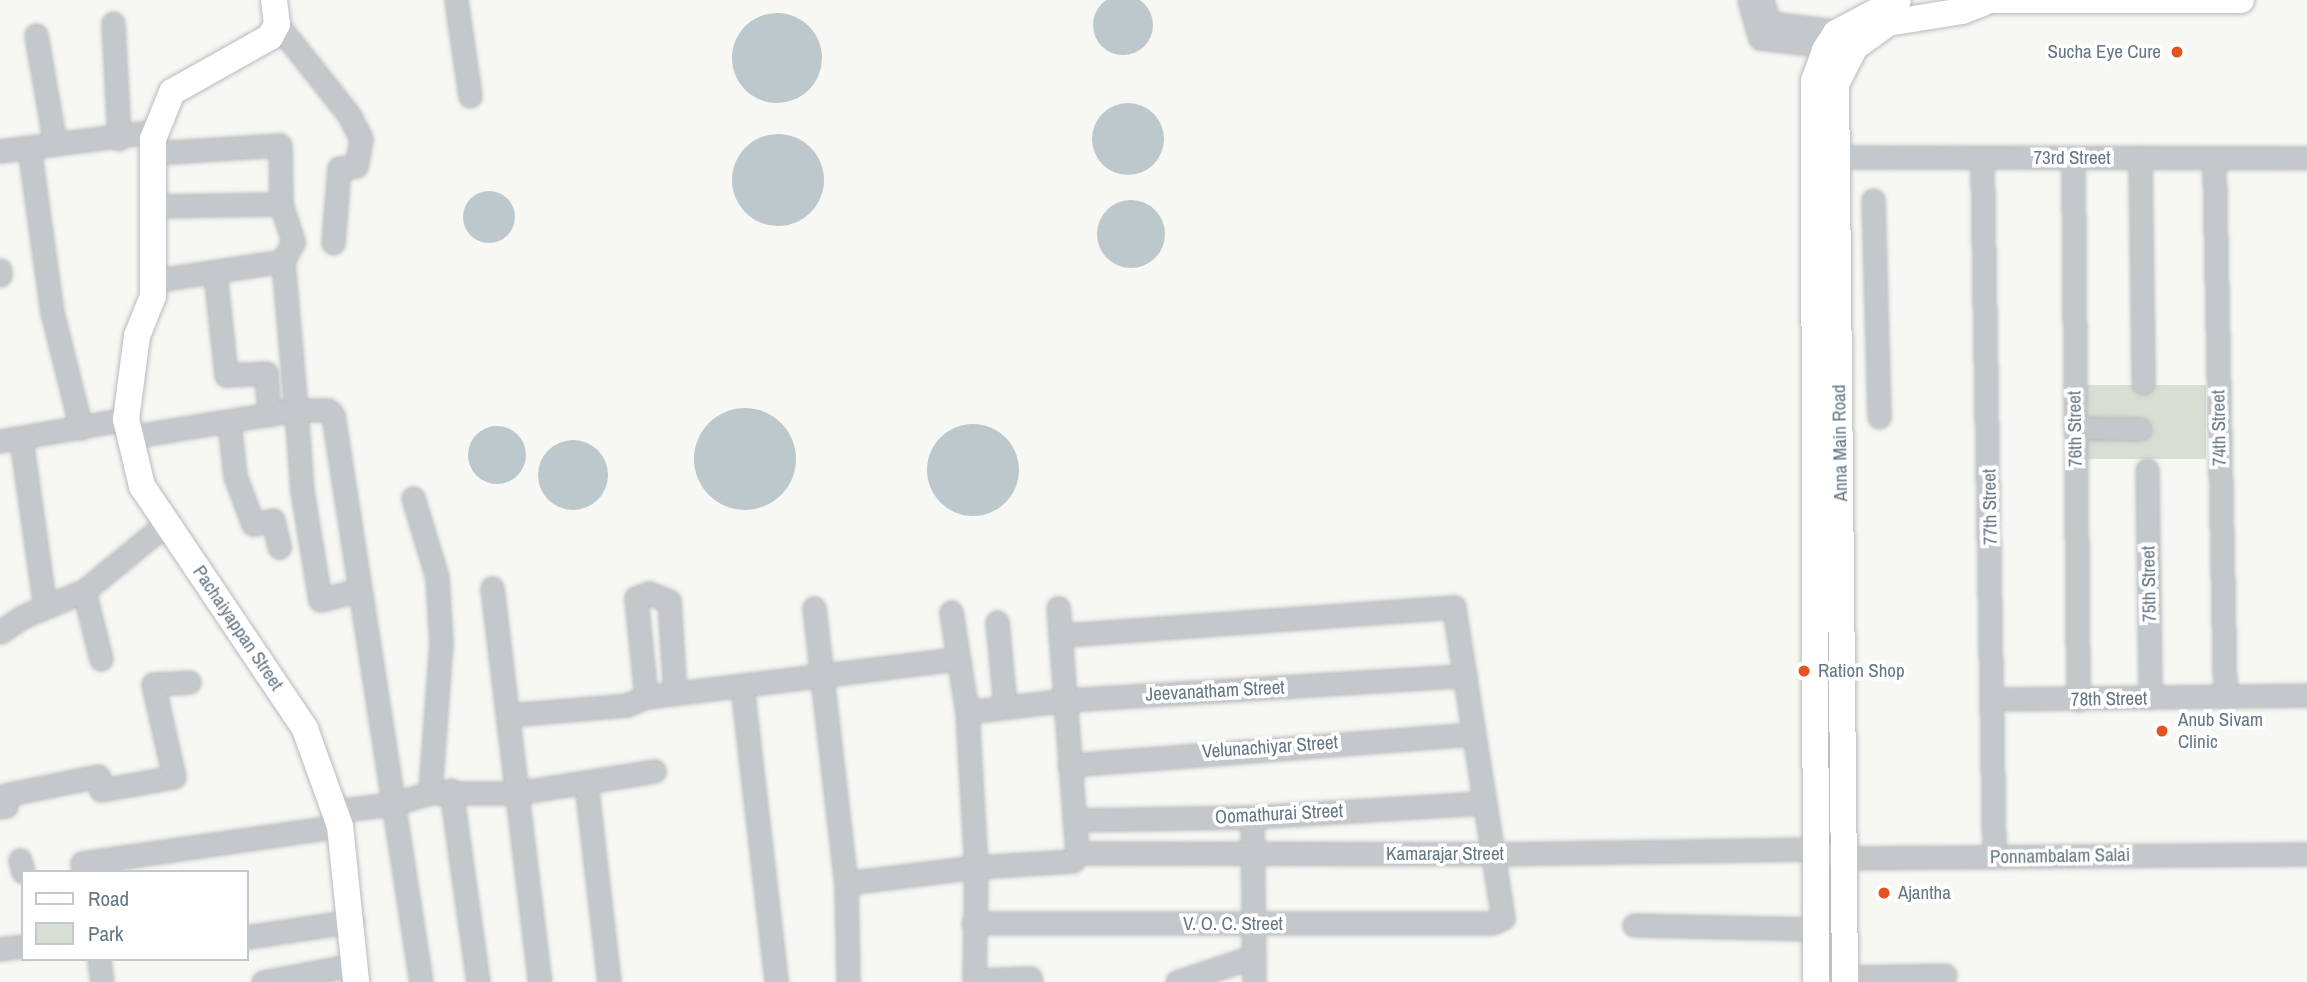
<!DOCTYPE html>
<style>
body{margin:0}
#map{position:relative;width:2307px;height:982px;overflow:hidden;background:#f7f7f3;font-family:"Archivo Narrow",sans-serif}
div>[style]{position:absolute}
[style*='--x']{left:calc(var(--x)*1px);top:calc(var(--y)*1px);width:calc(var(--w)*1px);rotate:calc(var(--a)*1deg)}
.green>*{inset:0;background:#d8ded4;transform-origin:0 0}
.water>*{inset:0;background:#bcc8cc}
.round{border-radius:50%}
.roads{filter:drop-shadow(0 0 2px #b7bbbf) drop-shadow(0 0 2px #b7bbbf)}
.minor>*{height:21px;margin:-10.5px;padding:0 10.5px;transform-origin:10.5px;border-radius:10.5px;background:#c4c8cb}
.major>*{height:26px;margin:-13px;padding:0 13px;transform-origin:13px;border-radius:13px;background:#fff}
.dots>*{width:19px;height:19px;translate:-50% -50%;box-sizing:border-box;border:4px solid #fff;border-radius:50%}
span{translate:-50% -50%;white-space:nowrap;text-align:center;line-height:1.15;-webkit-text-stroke:7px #fff;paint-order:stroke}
.poi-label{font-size:19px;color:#657785}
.right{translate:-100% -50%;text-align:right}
.left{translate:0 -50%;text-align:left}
.street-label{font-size:19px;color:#657785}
.legend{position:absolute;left:21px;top:870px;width:228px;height:91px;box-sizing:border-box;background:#fff;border:2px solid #c1c9ce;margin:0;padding:9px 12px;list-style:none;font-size:21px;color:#657785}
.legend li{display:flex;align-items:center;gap:14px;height:35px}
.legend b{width:35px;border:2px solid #c1c9ce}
</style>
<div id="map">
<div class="green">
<i style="left:2085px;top:385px;width:121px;height:74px"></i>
</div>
<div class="water">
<i class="round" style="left:1093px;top:-5px;width:60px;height:60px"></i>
<i class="round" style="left:732px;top:13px;width:90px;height:90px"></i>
<i class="round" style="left:1092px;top:103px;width:72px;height:72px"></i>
<i class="round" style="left:732px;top:134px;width:92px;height:92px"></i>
<i class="round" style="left:463px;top:191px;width:52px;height:52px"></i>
<i class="round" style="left:1097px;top:200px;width:68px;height:68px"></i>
<i class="round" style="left:694px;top:408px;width:102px;height:102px"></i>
<i class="round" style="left:927px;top:424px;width:92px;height:92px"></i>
<i class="round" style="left:468px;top:426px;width:58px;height:58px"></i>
<i class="round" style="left:538px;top:440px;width:70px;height:70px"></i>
</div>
<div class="roads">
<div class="minor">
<i style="--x:456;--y:0;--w:97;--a:81.7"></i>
<i style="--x:1749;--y:0;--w:40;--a:74"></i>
<i style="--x:1760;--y:38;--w:51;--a:6.7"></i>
<i style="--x:1811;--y:44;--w:31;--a:29"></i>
<i style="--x:1762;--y:0;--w:24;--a:73"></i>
<i style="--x:1769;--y:23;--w:58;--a:6.9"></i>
<i style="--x:1827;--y:30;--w:23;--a:29"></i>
<i style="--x:113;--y:23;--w:116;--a:87"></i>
<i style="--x:277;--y:24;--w:116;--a:51.6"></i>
<i style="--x:349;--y:115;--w:27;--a:63"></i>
<i style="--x:361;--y:139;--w:27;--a:100"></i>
<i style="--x:356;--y:166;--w:17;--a:173"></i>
<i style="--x:339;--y:168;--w:75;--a:94.6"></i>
<i style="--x:36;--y:35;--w:111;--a:80.1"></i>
<i style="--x:29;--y:147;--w:167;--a:82.1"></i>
<i style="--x:52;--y:312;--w:120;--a:76"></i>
<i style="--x:0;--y:151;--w:157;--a:-7.3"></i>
<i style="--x:154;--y:153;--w:126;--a:-3.6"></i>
<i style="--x:280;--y:145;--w:59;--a:89"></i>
<i style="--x:281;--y:204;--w:40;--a:72"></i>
<i style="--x:293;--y:242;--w:21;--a:118"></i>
<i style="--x:1837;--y:157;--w:470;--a:0.1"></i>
<i style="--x:2140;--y:157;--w:226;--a:89.2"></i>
<i style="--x:1982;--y:158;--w:699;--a:89.02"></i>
<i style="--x:2073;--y:158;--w:542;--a:89.47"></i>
<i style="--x:2214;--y:159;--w:538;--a:88.83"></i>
<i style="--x:1873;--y:200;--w:217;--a:88.4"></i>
<i style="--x:152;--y:206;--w:129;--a:-0.9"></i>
<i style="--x:0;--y:270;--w:5;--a:90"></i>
<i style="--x:215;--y:273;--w:103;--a:83.8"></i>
<i style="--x:226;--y:375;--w:40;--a:-2.9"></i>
<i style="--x:266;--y:373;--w:42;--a:85.9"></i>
<i style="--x:229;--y:423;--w:53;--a:83.5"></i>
<i style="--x:235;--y:476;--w:51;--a:69.4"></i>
<i style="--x:253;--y:524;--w:20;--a:-11"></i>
<i style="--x:273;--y:520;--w:28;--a:77"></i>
<i style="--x:2075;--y:428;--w:65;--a:0.9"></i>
<i style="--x:129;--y:437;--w:169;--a:-9.2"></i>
<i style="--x:296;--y:410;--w:150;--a:-95"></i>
<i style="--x:283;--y:261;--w:133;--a:171.3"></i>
<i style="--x:21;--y:439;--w:170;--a:81.9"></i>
<i style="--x:0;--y:441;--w:128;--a:-9.9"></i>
<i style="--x:2147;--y:470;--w:228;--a:89.2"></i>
<i style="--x:413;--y:498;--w:83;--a:73.1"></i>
<i style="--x:437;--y:577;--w:65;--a:86.5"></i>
<i style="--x:441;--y:642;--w:151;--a:94.2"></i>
<i style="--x:492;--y:588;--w:397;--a:83.1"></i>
<i style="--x:358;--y:590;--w:39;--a:165"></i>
<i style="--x:320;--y:600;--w:110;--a:-99.4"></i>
<i style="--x:302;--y:491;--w:81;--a:-94.2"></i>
<i style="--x:296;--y:410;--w:32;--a:0"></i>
<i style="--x:328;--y:410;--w:7;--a:45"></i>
<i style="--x:333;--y:415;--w:574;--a:81.18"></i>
<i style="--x:84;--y:591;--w:70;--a:76"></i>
<i style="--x:814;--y:608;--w:277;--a:83.4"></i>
<i style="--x:846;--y:883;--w:99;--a:88.8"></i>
<i style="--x:951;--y:612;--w:101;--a:80.9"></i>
<i style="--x:967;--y:712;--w:155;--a:86.7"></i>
<i style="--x:976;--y:867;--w:115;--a:91"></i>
<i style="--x:997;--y:622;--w:83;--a:84.5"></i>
<i style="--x:0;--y:632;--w:27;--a:-34"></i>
<i style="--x:22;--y:617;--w:67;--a:-22.8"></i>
<i style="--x:84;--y:591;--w:109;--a:-39.4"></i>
<i style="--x:742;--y:686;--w:298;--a:83.4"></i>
<i style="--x:646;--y:697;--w:100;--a:-95.8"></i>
<i style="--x:636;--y:598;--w:14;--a:-21"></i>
<i style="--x:649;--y:593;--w:22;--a:22"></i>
<i style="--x:669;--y:601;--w:92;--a:86.3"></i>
<i style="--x:1994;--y:699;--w:313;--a:-0.7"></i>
<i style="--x:967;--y:712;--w:101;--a:-6.8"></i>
<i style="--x:1067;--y:700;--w:399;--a:-3.5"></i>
<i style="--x:509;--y:715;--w:118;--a:-4.8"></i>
<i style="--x:627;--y:705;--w:21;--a:-23"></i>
<i style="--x:646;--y:697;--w:312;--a:-7"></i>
<i style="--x:1069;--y:765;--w:404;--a:-4.4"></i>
<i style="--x:586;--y:783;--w:200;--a:83.4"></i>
<i style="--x:451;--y:790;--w:194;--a:82"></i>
<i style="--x:0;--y:807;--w:6;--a:-9"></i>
<i style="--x:6;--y:806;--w:11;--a:-95"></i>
<i style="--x:5;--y:795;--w:95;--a:-11.5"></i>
<i style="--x:98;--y:776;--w:14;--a:78"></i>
<i style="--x:101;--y:790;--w:74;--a:-10.1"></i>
<i style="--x:174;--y:777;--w:95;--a:-102.7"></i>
<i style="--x:153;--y:684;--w:36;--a:-3"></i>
<i style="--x:1252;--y:817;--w:165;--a:89.3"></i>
<i style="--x:1074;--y:820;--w:178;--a:-1"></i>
<i style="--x:1252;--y:817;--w:231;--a:-3.5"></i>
<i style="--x:1077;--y:853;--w:415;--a:0.1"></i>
<i style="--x:1492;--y:854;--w:322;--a:-0.9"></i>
<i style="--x:1814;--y:849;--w:31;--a:17"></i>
<i style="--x:1844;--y:858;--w:463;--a:-0.5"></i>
<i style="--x:20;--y:860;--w:12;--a:76"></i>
<i style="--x:84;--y:872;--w:9;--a:-103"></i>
<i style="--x:82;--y:863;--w:261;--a:-8.2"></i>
<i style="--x:340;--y:826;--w:16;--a:-83"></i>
<i style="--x:342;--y:810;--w:51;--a:-6.7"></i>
<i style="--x:393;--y:804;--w:39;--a:-17"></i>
<i style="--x:430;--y:793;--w:87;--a:0"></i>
<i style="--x:517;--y:793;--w:139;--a:-9.1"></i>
<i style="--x:846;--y:883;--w:131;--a:-7"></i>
<i style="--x:976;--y:867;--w:97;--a:-3.5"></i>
<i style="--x:1073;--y:861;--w:9;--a:-63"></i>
<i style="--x:1077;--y:853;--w:246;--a:-94.4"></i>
<i style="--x:973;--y:923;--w:519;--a:0"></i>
<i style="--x:1492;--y:923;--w:12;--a:-24"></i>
<i style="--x:1503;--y:918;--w:315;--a:-99"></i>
<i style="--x:1454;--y:607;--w:395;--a:175.9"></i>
<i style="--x:1634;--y:925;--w:180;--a:1.3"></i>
<i style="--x:247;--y:937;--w:107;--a:-8.6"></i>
<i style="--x:0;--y:949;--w:23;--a:-7"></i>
<i style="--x:99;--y:959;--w:23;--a:83"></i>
<i style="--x:1845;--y:977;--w:100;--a:-1.1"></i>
<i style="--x:974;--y:980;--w:56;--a:-2"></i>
<i style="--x:1030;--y:978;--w:4;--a:76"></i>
<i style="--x:263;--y:982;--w:93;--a:-10.6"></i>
<i style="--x:1177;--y:982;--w:79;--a:-18.4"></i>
</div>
<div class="major">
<i style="--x:274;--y:0;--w:24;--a:83"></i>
<i style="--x:277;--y:24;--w:15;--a:118"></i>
<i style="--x:270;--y:37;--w:112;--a:150.7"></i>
<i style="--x:172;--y:92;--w:51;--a:112"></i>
<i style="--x:153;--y:139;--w:157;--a:90"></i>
<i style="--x:153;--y:296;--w:43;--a:111.8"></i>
<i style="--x:137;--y:336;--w:84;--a:97.5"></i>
<i style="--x:126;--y:419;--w:69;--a:76.6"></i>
<i style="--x:142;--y:486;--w:293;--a:56.1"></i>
<i style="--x:305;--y:729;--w:103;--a:70.2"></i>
<i style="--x:340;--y:826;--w:157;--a:84.1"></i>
<i style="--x:1976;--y:0;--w:265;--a:0"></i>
<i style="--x:1816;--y:982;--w:901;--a:-90.13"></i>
<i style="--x:1814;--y:81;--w:33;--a:-70"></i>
<i style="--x:1825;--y:50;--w:20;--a:-57"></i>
<i style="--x:1836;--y:33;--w:70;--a:-28"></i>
<i style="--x:1845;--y:982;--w:898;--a:-90.57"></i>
<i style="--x:1836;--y:84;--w:42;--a:-62.8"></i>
<i style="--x:1855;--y:47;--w:41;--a:-36"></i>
<i style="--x:1888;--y:23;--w:75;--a:-9.2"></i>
<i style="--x:1962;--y:11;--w:22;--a:-21"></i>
</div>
</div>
<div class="dots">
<i style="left:2177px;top:52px;background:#e75223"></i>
<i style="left:1804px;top:671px;background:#e75223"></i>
<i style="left:2162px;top:731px;background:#e75223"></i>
<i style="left:1884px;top:893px;background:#e75223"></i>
</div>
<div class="poi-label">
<span class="right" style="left:2161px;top:52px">Sucha Eye Cure</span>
<span class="left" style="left:1818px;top:671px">Ration Shop</span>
<span class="left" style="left:2178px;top:731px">Anub Sivam<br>Clinic</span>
<span class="left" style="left:1898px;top:893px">Ajantha</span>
</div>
<div class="street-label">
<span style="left:2072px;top:158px">73rd Street</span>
<span style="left:2219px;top:428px;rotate:-91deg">74th Street</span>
<span style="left:2075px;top:429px;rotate:-91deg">76th Street</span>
<span style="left:1840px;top:443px;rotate:-91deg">Anna Main Road</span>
<span style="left:1990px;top:507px;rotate:-91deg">77th Street</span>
<span style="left:2149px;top:584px;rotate:-91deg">75th Street</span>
<span style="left:238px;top:628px;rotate:56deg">Pachaiyappan Street</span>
<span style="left:1215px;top:691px;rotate:-3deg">Jeevanatham Street</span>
<span style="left:2109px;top:699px;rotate:-1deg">78th Street</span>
<span style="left:1270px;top:747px;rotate:-4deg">Velunachiyar Street</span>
<span style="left:1279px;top:814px;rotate:-3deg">Oomathurai Street</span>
<span style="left:1445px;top:854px">Kamarajar Street</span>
<span style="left:2060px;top:856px;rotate:-1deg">Ponnambalam Salai</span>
<span style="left:1233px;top:924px">V. O. C. Street</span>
</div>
<ul class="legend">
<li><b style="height:9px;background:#fff"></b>Road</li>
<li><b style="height:19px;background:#d8ded4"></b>Park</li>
</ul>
</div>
